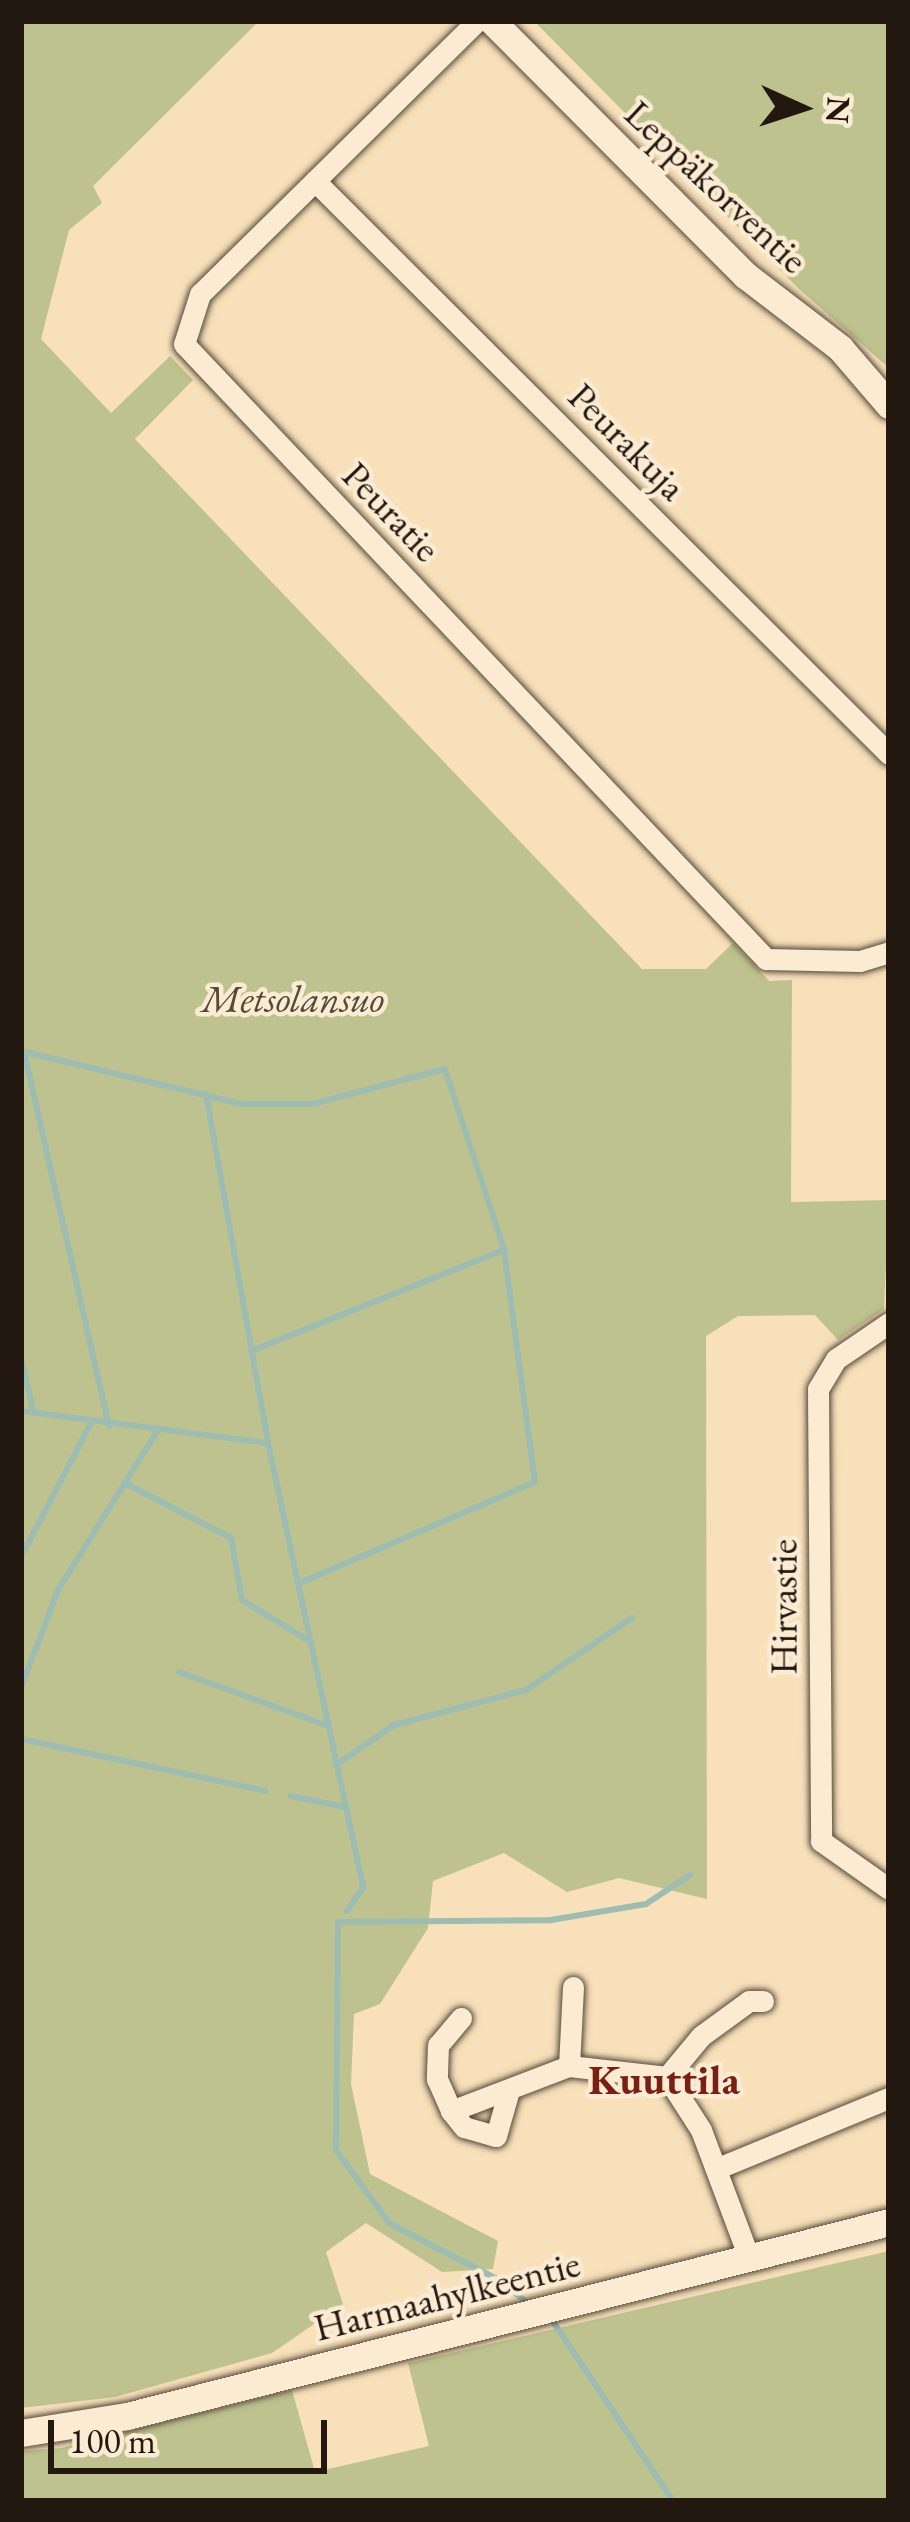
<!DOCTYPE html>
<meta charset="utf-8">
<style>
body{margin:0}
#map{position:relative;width:910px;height:2522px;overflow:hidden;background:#f7e0ba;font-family:"EB Garamond",serif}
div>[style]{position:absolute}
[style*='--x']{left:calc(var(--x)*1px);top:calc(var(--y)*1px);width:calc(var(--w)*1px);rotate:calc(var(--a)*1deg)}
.green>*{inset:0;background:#bec28f}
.stream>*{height:6px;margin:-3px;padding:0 3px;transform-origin:3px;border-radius:3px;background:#9dbdb2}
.roads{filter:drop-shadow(0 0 3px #584a3a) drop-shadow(0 0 3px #584a3a)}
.minor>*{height:21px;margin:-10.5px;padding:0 10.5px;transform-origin:10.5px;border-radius:10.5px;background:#faebd2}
.tertiary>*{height:27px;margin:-13.5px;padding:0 13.5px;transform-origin:13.5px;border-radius:13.5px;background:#faebd2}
span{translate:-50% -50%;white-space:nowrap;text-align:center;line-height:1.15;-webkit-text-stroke:9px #faebd2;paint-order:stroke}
.street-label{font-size:39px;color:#231810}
.park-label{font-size:39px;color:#524b36;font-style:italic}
.neighbourhood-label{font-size:42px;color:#7a1f14;font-weight:700}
.frame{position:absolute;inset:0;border:24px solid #231810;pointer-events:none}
.north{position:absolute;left:742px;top:48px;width:120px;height:120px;-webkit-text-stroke:9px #faebd2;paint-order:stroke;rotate:93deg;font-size:33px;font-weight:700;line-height:48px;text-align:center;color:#231810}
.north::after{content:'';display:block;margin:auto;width:42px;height:54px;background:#231810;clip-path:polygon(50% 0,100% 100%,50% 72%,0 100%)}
.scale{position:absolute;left:48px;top:2420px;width:279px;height:54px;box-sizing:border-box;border:6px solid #231810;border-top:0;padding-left:15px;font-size:36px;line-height:42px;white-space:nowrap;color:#231810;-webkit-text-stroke:9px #faebd2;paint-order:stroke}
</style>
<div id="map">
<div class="green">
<i style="clip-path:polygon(21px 21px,259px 21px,93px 186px,102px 203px,69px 230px,41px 339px,111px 413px,170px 356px,193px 380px,135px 439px,642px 969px,706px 969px,733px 943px,769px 981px,792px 980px,791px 1202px,889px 1200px,884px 1309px,838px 1340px,815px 1315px,738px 1316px,706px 1336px,707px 1899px,619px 1878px,567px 1892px,504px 1853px,433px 1881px,428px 1928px,380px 2004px,354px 2014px,351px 2084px,370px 2174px,498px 2241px,493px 2269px,442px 2272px,366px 2223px,326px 2252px,343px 2304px,272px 2353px,115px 2397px,21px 2408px)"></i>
<i style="clip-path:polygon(534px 21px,889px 21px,889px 368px,799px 289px)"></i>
<i style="clip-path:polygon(889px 2251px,889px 2501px,21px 2501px,21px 2451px,61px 2448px,292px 2390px,315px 2472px,429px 2446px,408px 2363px)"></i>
</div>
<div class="stream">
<i style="--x:21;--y:1051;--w:227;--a:13.5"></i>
<i style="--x:242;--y:1104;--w:71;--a:0"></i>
<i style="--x:313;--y:1104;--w:137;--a:-14.9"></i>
<i style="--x:445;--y:1069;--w:190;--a:71.9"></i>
<i style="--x:504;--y:1250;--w:234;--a:82.4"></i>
<i style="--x:535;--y:1482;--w:257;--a:156.8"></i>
<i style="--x:24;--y:1052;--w:384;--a:77.2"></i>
<i style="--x:206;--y:1094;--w:354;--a:79.9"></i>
<i style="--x:268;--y:1443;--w:455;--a:77.9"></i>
<i style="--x:363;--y:1888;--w:28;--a:125"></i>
<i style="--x:251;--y:1351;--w:272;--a:-21.8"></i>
<i style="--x:21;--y:1359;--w:56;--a:76.5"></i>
<i style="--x:21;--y:1411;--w:248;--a:7.4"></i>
<i style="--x:125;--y:1483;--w:119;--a:27.4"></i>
<i style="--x:231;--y:1538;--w:63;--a:79.9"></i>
<i style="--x:242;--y:1600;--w:79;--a:31.5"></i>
<i style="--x:21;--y:1557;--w:151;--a:-62.4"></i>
<i style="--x:179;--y:1672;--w:158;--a:19.9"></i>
<i style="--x:21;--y:1688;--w:105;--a:-69.3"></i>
<i style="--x:58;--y:1590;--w:189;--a:-58"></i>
<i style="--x:21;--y:1739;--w:250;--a:12"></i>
<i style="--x:336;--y:1765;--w:70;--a:-34.6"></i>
<i style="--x:394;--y:1725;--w:137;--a:-14.9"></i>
<i style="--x:526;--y:1690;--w:128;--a:-34.2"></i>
<i style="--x:291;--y:1796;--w:55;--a:11.5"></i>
<i style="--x:495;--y:2278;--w:119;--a:-152.6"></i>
<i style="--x:389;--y:2223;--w:90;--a:-126"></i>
<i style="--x:336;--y:2150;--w:228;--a:-89.5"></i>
<i style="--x:338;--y:1922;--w:213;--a:-0.5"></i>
<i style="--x:551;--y:1920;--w:96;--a:-9.6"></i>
<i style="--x:646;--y:1904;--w:53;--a:-33.4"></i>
<i style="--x:510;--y:2289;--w:24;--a:38"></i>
<i style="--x:554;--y:2323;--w:214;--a:56.2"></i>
</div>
<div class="roads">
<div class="minor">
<i style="--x:477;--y:21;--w:389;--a:135.4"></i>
<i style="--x:200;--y:294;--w:52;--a:107.7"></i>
<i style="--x:184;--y:344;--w:847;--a:46.58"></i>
<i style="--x:766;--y:959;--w:94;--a:1.2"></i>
<i style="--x:860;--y:961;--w:30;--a:-17"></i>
<i style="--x:315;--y:181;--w:811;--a:44.95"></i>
<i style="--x:889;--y:1323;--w:64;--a:145.8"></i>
<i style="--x:836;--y:1359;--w:35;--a:121"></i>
<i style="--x:818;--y:1389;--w:452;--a:89.6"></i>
<i style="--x:821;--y:1841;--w:83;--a:35.2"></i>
<i style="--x:461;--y:2018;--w:35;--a:130"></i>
<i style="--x:438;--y:2045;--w:34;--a:92"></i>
<i style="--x:437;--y:2079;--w:35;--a:66"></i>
<i style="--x:451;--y:2111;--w:126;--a:-20.9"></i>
<i style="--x:569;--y:2066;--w:99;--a:6.4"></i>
<i style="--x:667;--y:2077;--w:63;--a:57.3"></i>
<i style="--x:701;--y:2130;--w:137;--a:69.4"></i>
<i style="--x:569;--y:2066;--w:79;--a:-87.1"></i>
<i style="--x:667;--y:2077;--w:53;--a:-50.3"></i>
<i style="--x:701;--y:2036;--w:59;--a:-36.1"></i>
<i style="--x:749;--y:2001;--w:14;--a:0"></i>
<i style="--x:451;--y:2111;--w:21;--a:51"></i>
<i style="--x:464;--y:2127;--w:33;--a:16"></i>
<i style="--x:496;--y:2136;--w:48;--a:-74.2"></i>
<i style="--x:718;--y:2168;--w:185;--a:-22.3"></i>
</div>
<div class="tertiary">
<i style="--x:492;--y:21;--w:359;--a:45.1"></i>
<i style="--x:745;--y:275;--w:120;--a:37.5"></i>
<i style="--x:840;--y:348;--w:75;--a:49.3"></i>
<i style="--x:21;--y:2433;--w:107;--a:-9.1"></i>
<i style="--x:127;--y:2416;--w:786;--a:-14.28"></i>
</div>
</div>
<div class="street-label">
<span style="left:716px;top:187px;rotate:43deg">Leppäkorventie</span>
<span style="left:627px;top:442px;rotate:45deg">Peurakuja</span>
<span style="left:391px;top:512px;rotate:46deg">Peuratie</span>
<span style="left:784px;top:1607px;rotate:-90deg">Hirvastie</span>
<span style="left:447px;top:2296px;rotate:-14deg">Harmaahylkeentie</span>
</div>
<div class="park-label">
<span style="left:293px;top:999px">Metsolansuo</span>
</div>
<div class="neighbourhood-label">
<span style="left:664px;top:2080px">Kuuttila</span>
</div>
<div class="frame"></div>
<div class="north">N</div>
<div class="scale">100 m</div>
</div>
